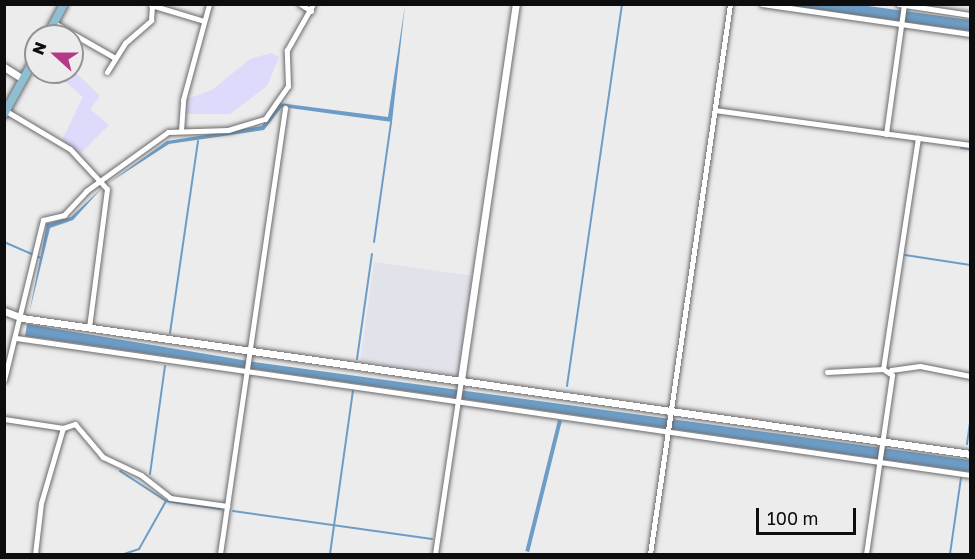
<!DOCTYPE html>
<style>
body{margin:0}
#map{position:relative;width:975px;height:559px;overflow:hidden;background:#ececed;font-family:"Golos Text",sans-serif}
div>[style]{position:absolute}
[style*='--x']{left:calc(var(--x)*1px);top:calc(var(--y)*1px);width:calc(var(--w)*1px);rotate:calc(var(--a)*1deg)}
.built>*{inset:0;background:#e2e2eb;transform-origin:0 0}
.green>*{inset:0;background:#dddafb}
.water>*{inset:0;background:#6d9dc6;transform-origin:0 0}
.stream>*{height:2px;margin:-1px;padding:0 1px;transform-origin:1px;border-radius:1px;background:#6d9dc6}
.roads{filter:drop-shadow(0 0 2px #6a6a6c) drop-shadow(0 0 2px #6a6a6c)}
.minor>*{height:5px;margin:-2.5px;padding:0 2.5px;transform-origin:2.5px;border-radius:2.5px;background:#fff}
.tertiary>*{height:7px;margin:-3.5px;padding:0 3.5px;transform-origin:3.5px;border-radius:3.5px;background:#fff}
.primary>*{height:8px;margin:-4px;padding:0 4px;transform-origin:4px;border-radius:4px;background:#8ebed0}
span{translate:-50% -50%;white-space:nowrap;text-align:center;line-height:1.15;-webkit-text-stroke:6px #ececed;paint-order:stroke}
.frame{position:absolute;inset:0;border:6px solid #0d0d0e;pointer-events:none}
.north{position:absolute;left:24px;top:24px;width:60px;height:60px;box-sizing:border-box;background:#ececed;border:2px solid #939394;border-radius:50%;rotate:291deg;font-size:16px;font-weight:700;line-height:24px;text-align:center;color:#0d0d0e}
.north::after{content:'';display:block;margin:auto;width:21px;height:27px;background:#b63885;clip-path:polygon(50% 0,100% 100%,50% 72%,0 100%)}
.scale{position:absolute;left:756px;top:508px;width:100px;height:27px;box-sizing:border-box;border:3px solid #0d0d0e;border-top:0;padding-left:8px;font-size:18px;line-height:21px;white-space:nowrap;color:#0d0d0e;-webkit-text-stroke:4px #ececed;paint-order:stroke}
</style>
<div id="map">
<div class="built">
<i style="left:374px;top:262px;width:99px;height:100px;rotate:8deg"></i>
</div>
<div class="green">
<i style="clip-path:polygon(271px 53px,279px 57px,267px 86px,230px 114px,186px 114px,187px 99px,212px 90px,250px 59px)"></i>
<i style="clip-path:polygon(72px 69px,100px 96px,90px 109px,109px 125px,80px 154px,62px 140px,83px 97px,61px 78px)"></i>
</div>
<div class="water">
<i style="clip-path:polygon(405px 5px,392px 122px,282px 107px,264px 130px,169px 144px,107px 184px,167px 141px,262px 126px,279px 103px,388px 117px)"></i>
<i style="clip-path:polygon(787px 5px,861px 5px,970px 20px,970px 31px)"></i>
<i style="clip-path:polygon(102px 188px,73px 220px,50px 228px,29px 314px,47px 224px,71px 217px)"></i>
<i style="clip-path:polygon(27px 324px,254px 362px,970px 460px,970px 472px,25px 336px)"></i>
<i style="left:558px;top:420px;width:4px;height:135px;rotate:14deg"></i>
</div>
<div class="stream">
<i style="--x:961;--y:148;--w:9;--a:6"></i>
<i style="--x:4;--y:242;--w:40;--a:23.4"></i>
<i style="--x:374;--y:242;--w:121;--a:-81.9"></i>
<i style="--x:905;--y:255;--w:66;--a:8.7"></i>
<i style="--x:170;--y:333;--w:194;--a:-81.7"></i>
<i style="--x:357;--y:359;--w:106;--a:-81.9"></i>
<i style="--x:567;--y:386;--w:386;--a:-81.8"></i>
<i style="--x:967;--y:444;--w:22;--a:-82"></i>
<i style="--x:120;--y:471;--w:55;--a:33.1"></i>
<i style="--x:150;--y:474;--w:109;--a:-82.1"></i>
<i style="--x:233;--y:511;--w:201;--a:8"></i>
<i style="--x:124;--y:554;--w:16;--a:-18"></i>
<i style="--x:139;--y:549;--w:55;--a:-60.6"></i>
<i style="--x:166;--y:501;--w:55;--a:8.4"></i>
<i style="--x:330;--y:554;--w:165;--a:-82"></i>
<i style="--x:950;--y:554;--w:77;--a:-81.8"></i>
</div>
<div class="roads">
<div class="minor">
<i style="--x:300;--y:4;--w:13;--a:32"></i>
<i style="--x:762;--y:4;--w:210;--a:8.2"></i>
<i style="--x:898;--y:4;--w:73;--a:8.7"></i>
<i style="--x:151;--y:5;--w:55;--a:16.8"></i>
<i style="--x:54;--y:23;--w:70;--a:29.8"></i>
<i style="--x:107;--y:72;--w:34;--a:-58"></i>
<i style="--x:125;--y:43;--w:35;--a:-41"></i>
<i style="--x:151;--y:20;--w:15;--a:-86"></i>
<i style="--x:715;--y:110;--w:257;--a:7.8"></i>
<i style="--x:6;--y:111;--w:74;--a:30.7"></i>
<i style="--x:70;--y:149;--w:54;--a:47.2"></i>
<i style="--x:107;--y:189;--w:140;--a:97.4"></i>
<i style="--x:181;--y:131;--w:31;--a:-86"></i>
<i style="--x:183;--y:100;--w:99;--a:-74.8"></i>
<i style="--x:886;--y:134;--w:131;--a:-82.1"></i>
<i style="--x:16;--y:338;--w:964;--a:8.17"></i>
<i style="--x:891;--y:370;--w:29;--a:-8"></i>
<i style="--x:920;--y:366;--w:51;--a:11.3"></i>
<i style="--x:827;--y:372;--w:56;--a:-3.1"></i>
<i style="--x:4;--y:380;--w:165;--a:-76.3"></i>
<i style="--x:43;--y:220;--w:22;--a:-13"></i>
<i style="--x:64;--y:215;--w:33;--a:-47"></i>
<i style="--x:86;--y:191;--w:101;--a:-35.7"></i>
<i style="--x:168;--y:132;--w:60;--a:-1.9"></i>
<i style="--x:228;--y:130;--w:39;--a:-17"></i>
<i style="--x:265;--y:119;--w:40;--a:-55.1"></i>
<i style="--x:288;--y:86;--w:36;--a:-92"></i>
<i style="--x:287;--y:50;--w:53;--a:-60.5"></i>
<i style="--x:4;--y:419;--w:60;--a:8.7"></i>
<i style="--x:63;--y:428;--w:13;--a:-18"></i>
<i style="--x:75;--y:424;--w:43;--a:49.7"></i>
<i style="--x:103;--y:457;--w:42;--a:25.3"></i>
<i style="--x:141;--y:475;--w:37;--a:38"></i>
<i style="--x:170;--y:498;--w:58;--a:8"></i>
<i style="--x:35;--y:554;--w:51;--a:-83.3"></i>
<i style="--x:41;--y:503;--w:78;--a:-73.7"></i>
<i style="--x:220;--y:554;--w:451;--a:-81.7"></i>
<i style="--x:435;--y:554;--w:176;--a:-81.5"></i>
<i style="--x:650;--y:554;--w:556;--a:-81.72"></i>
<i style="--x:866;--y:554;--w:181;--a:-81.7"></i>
<i style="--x:892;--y:375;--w:11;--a:-146"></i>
<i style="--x:883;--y:369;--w:234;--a:-81.4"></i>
</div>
<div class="tertiary">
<i style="--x:4;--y:67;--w:22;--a:32"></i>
<i style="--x:4;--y:311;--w:19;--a:21"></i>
<i style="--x:22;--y:318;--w:958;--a:8.16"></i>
<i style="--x:461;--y:380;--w:380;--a:-81.7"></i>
</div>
<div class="primary">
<i style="--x:47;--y:36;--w:36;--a:-62"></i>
<i style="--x:4;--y:114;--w:66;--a:-61.1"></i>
</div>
</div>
<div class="frame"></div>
<div class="north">N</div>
<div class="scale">100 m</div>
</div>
